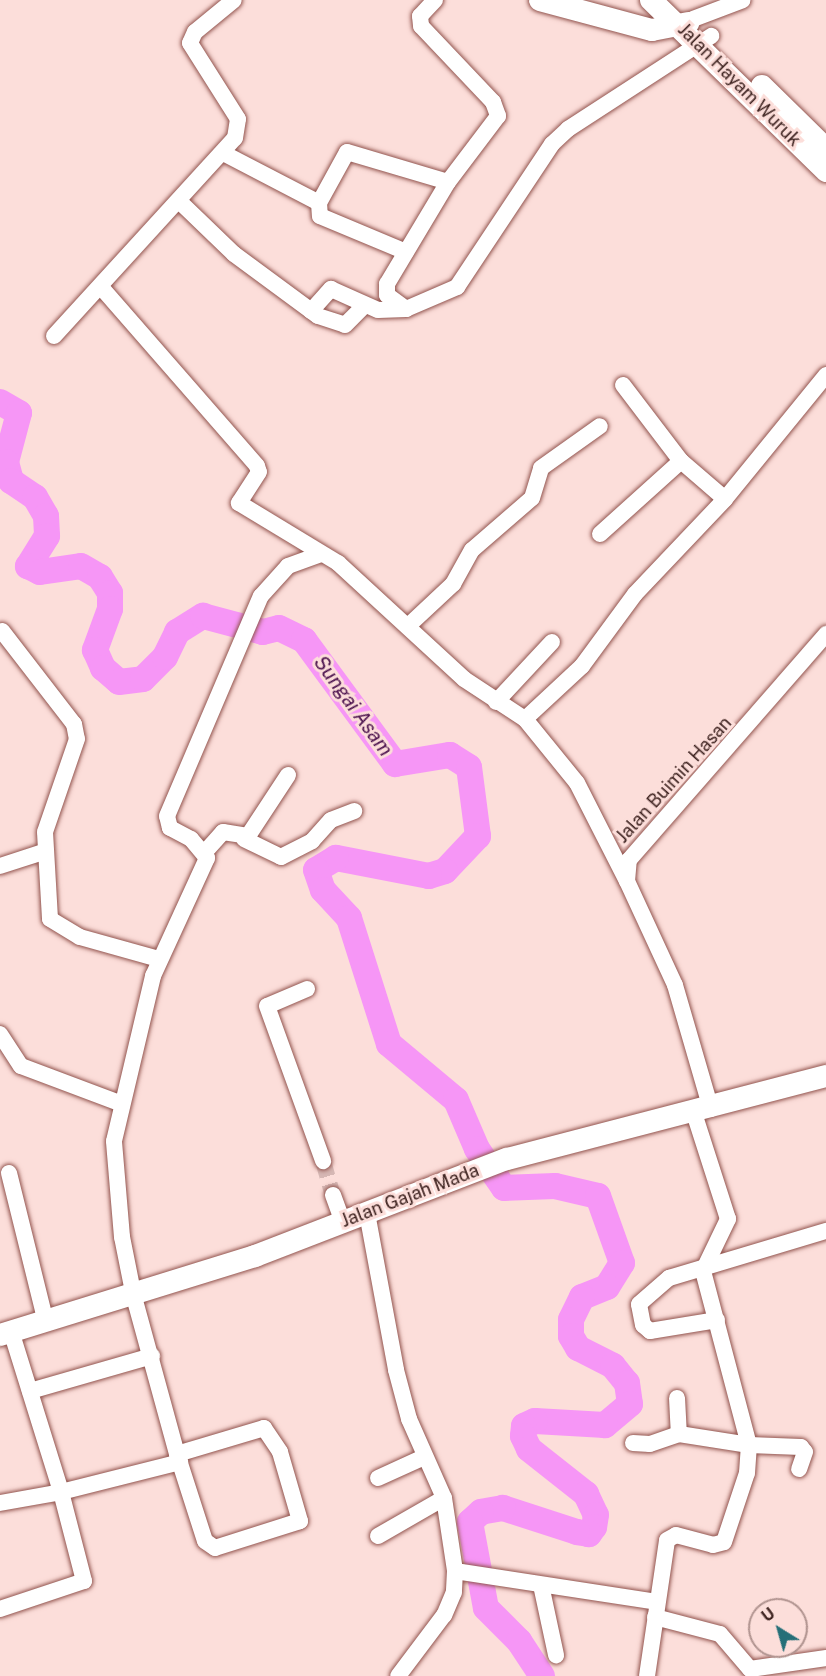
<!DOCTYPE html>
<style>
body{margin:0}
#map{position:relative;width:826px;height:1676px;overflow:hidden;background:#fcdeda;font-family:"Public Sans",sans-serif}
div>[style]{position:absolute}
[style*='--x']{left:calc(var(--x)*1px);top:calc(var(--y)*1px);width:calc(var(--w)*1px);rotate:calc(var(--a)*1deg)}
.river>*{height:26px;margin:-13px;padding:0 13px;transform-origin:13px;border-radius:13px;background:#f696f6}
.street-tunnel>*{height:16px;margin-top:-8px;transform-origin:0;background:repeating-linear-gradient(90deg,#d6b8b5 0 16px,transparent 0 24px)}
.roads{filter:drop-shadow(0 0 2px #92544e) drop-shadow(0 0 2px #92544e)}
.street>*{height:16px;margin:-8px;padding:0 8px;transform-origin:8px;border-radius:8px;background:#fff}
.secondary>*{height:22px;margin:-11px;padding:0 11px;transform-origin:11px;border-radius:11px;background:#fff}
span{translate:-50% -50%;white-space:nowrap;text-align:center;line-height:1.15;-webkit-text-stroke:6px #fcdeda;paint-order:stroke}
.street-label{font-size:18px;color:#3d221f}
.water-label{font-size:20px;color:#4c124e;font-style:italic}
.north{position:absolute;left:748px;top:1598px;width:60px;height:60px;box-sizing:border-box;background:#fcdeda;border:2px solid #b0938f;border-radius:50%;rotate:323deg;font-size:16px;font-weight:700;line-height:24px;text-align:center;color:#3d221f}
.north::after{content:'';display:block;margin:auto;width:21px;height:27px;background:#256f78;clip-path:polygon(50% 0,100% 100%,50% 72%,0 100%)}
</style>
<div id="map">
<div class="river">
<i style="--x:0;--y:402;--w:22;--a:30"></i>
<i style="--x:19;--y:413;--w:51;--a:104.9"></i>
<i style="--x:6;--y:462;--w:20;--a:75"></i>
<i style="--x:11;--y:481;--w:29;--a:34"></i>
<i style="--x:35;--y:497;--w:22;--a:60"></i>
<i style="--x:46;--y:516;--w:20;--a:87"></i>
<i style="--x:47;--y:536;--w:36;--a:122"></i>
<i style="--x:28;--y:566;--w:13;--a:27"></i>
<i style="--x:40;--y:572;--w:41;--a:-8.3"></i>
<i style="--x:81;--y:566;--w:22;--a:30"></i>
<i style="--x:100;--y:577;--w:19;--a:58"></i>
<i style="--x:110;--y:593;--w:16;--a:90"></i>
<i style="--x:110;--y:609;--w:44;--a:110.1"></i>
<i style="--x:95;--y:650;--w:20;--a:66"></i>
<i style="--x:103;--y:668;--w:21;--a:41"></i>
<i style="--x:119;--y:682;--w:24;--a:-7"></i>
<i style="--x:143;--y:679;--w:31;--a:-45"></i>
<i style="--x:165;--y:657;--w:28;--a:-64"></i>
<i style="--x:177;--y:632;--w:31;--a:-32"></i>
<i style="--x:203;--y:616;--w:62;--a:14.9"></i>
<i style="--x:263;--y:632;--w:16;--a:-14"></i>
<i style="--x:279;--y:628;--w:28;--a:26"></i>
<i style="--x:304;--y:640;--w:154;--a:53.7"></i>
<i style="--x:395;--y:764;--w:56;--a:-9.3"></i>
<i style="--x:450;--y:755;--w:22;--a:32"></i>
<i style="--x:469;--y:767;--w:70;--a:82.6"></i>
<i style="--x:478;--y:836;--w:48;--a:133.3"></i>
<i style="--x:445;--y:871;--w:17;--a:163"></i>
<i style="--x:429;--y:876;--w:95;--a:-169"></i>
<i style="--x:336;--y:858;--w:23;--a:149"></i>
<i style="--x:316;--y:870;--w:21;--a:71"></i>
<i style="--x:323;--y:890;--w:38;--a:47"></i>
<i style="--x:349;--y:918;--w:132;--a:72.4"></i>
<i style="--x:389;--y:1044;--w:87;--a:39.9"></i>
<i style="--x:456;--y:1100;--w:53;--a:66.8"></i>
<i style="--x:477;--y:1149;--w:47;--a:55.3"></i>
<i style="--x:504;--y:1188;--w:51;--a:-2.2"></i>
<i style="--x:555;--y:1186;--w:44;--a:13.1"></i>
<i style="--x:598;--y:1196;--w:71;--a:70.3"></i>
<i style="--x:622;--y:1263;--w:28;--a:122"></i>
<i style="--x:607;--y:1287;--w:27;--a:158"></i>
<i style="--x:582;--y:1297;--w:25;--a:116"></i>
<i style="--x:571;--y:1320;--w:16;--a:90"></i>
<i style="--x:571;--y:1336;--w:14;--a:60"></i>
<i style="--x:578;--y:1348;--w:39;--a:27"></i>
<i style="--x:613;--y:1366;--w:22;--a:51"></i>
<i style="--x:627;--y:1383;--w:21;--a:82"></i>
<i style="--x:630;--y:1404;--w:33;--a:140"></i>
<i style="--x:605;--y:1425;--w:70;--a:-176.7"></i>
<i style="--x:535;--y:1421;--w:12;--a:156"></i>
<i style="--x:524;--y:1426;--w:10;--a:96"></i>
<i style="--x:523;--y:1436;--w:14;--a:65"></i>
<i style="--x:529;--y:1449;--w:73;--a:38.3"></i>
<i style="--x:586;--y:1494;--w:23;--a:65"></i>
<i style="--x:596;--y:1515;--w:12;--a:99"></i>
<i style="--x:594;--y:1527;--w:9;--a:126"></i>
<i style="--x:589;--y:1534;--w:12;--a:-171"></i>
<i style="--x:577;--y:1532;--w:78;--a:-162"></i>
<i style="--x:503;--y:1508;--w:22;--a:170"></i>
<i style="--x:481;--y:1512;--w:15;--a:138"></i>
<i style="--x:470;--y:1522;--w:87;--a:79.5"></i>
<i style="--x:486;--y:1608;--w:47;--a:45"></i>
<i style="--x:519;--y:1641;--w:42;--a:56.7"></i>
</div>
<div class="street-tunnel">
<i style="--x:323;--y:1161;--w:35;--a:74"></i>
</div>
<div class="roads">
<div class="street">
<i style="--x:435;--y:0;--w:22;--a:133"></i>
<i style="--x:420;--y:16;--w:10;--a:84"></i>
<i style="--x:421;--y:26;--w:105;--a:46.5"></i>
<i style="--x:493;--y:102;--w:15;--a:70"></i>
<i style="--x:498;--y:116;--w:83;--a:127.1"></i>
<i style="--x:448;--y:182;--w:119;--a:120.9"></i>
<i style="--x:387;--y:284;--w:11;--a:90"></i>
<i style="--x:387;--y:295;--w:24;--a:36"></i>
<i style="--x:406;--y:309;--w:56;--a:-23.3"></i>
<i style="--x:457;--y:287;--w:172;--a:-56.4"></i>
<i style="--x:552;--y:144;--w:22;--a:-43"></i>
<i style="--x:568;--y:129;--w:171;--a:-33"></i>
<i style="--x:693;--y:19;--w:53;--a:-20.8"></i>
<i style="--x:225;--y:154;--w:106;--a:27.5"></i>
<i style="--x:319;--y:203;--w:13;--a:86"></i>
<i style="--x:320;--y:216;--w:93;--a:22.7"></i>
<i style="--x:179;--y:201;--w:76;--a:43.9"></i>
<i style="--x:234;--y:254;--w:104;--a:36.4"></i>
<i style="--x:318;--y:316;--w:28;--a:18"></i>
<i style="--x:345;--y:325;--w:27;--a:-45"></i>
<i style="--x:319;--y:203;--w:58;--a:-61.2"></i>
<i style="--x:347;--y:152;--w:105;--a:16.5"></i>
<i style="--x:101;--y:287;--w:237;--a:48.9"></i>
<i style="--x:257;--y:466;--w:6;--a:72"></i>
<i style="--x:259;--y:472;--w:37;--a:123"></i>
<i style="--x:239;--y:503;--w:116;--a:31.2"></i>
<i style="--x:338;--y:563;--w:171;--a:42.6"></i>
<i style="--x:464;--y:679;--w:73;--a:33.3"></i>
<i style="--x:525;--y:719;--w:82;--a:50.9"></i>
<i style="--x:577;--y:783;--w:110;--a:63"></i>
<i style="--x:311;--y:311;--w:30;--a:-48"></i>
<i style="--x:331;--y:289;--w:51;--a:24.1"></i>
<i style="--x:378;--y:310;--w:28;--a:-2"></i>
<i style="--x:54;--y:336;--w:268;--a:-47.6"></i>
<i style="--x:235;--y:138;--w:19;--a:-81"></i>
<i style="--x:238;--y:119;--w:90;--a:-122.3"></i>
<i style="--x:190;--y:43;--w:12;--a:-66"></i>
<i style="--x:195;--y:32;--w:50;--a:-39.4"></i>
<i style="--x:623;--y:385;--w:96;--a:52.7"></i>
<i style="--x:681;--y:461;--w:58;--a:40.8"></i>
<i style="--x:600;--y:534;--w:109;--a:-42"></i>
<i style="--x:408;--y:626;--w:62;--a:-43"></i>
<i style="--x:453;--y:584;--w:39;--a:-61"></i>
<i style="--x:472;--y:550;--w:79;--a:-40.9"></i>
<i style="--x:532;--y:498;--w:31;--a:-73"></i>
<i style="--x:541;--y:468;--w:72;--a:-35.4"></i>
<i style="--x:2;--y:631;--w:118;--a:52.3"></i>
<i style="--x:74;--y:724;--w:15;--a:79"></i>
<i style="--x:77;--y:739;--w:98;--a:109"></i>
<i style="--x:45;--y:832;--w:87;--a:86.7"></i>
<i style="--x:50;--y:919;--w:35;--a:31"></i>
<i style="--x:80;--y:937;--w:82;--a:15.6"></i>
<i style="--x:496;--y:702;--w:82;--a:-47"></i>
<i style="--x:525;--y:719;--w:78;--a:-42.9"></i>
<i style="--x:582;--y:666;--w:89;--a:-53.6"></i>
<i style="--x:635;--y:594;--w:131;--a:-46.5"></i>
<i style="--x:725;--y:499;--w:160;--a:-50.8"></i>
<i style="--x:244;--y:839;--w:41;--a:25.9"></i>
<i style="--x:281;--y:857;--w:35;--a:-27"></i>
<i style="--x:312;--y:841;--w:28;--a:-48"></i>
<i style="--x:331;--y:820;--w:25;--a:-21"></i>
<i style="--x:205;--y:852;--w:27;--a:-48"></i>
<i style="--x:223;--y:832;--w:25;--a:9"></i>
<i style="--x:248;--y:836;--w:73;--a:-56.7"></i>
<i style="--x:0;--y:866;--w:45;--a:-18"></i>
<i style="--x:307;--y:989;--w:43;--a:157"></i>
<i style="--x:267;--y:1006;--w:165;--a:70.1"></i>
<i style="--x:0;--y:1034;--w:38;--a:57"></i>
<i style="--x:21;--y:1066;--w:108;--a:20.6"></i>
<i style="--x:711;--y:1109;--w:129;--a:-106.2"></i>
<i style="--x:675;--y:985;--w:115;--a:-114.8"></i>
<i style="--x:627;--y:881;--w:21;--a:-85"></i>
<i style="--x:629;--y:860;--w:300;--a:-48.9"></i>
<i style="--x:9;--y:1173;--w:154;--a:76.1"></i>
<i style="--x:333;--y:1195;--w:29;--a:70"></i>
<i style="--x:367;--y:1213;--w:160;--a:79.5"></i>
<i style="--x:396;--y:1370;--w:51;--a:75.1"></i>
<i style="--x:409;--y:1419;--w:86;--a:66.1"></i>
<i style="--x:444;--y:1498;--w:74;--a:81.4"></i>
<i style="--x:455;--y:1571;--w:21;--a:93"></i>
<i style="--x:454;--y:1592;--w:25;--a:113"></i>
<i style="--x:444;--y:1615;--w:76;--a:127"></i>
<i style="--x:717;--y:1320;--w:68;--a:170.7"></i>
<i style="--x:650;--y:1331;--w:9;--a:-139"></i>
<i style="--x:643;--y:1325;--w:21;--a:-101"></i>
<i style="--x:639;--y:1304;--w:40;--a:-41"></i>
<i style="--x:669;--y:1278;--w:164;--a:-16.7"></i>
<i style="--x:11;--y:1331;--w:169;--a:72.7"></i>
<i style="--x:61;--y:1492;--w:123;--a:-14.1"></i>
<i style="--x:30;--y:1391;--w:127;--a:-16"></i>
<i style="--x:677;--y:1398;--w:36;--a:87"></i>
<i style="--x:633;--y:1443;--w:17;--a:3"></i>
<i style="--x:650;--y:1444;--w:31;--a:-19"></i>
<i style="--x:679;--y:1434;--w:71;--a:8.9"></i>
<i style="--x:749;--y:1445;--w:52;--a:2.2"></i>
<i style="--x:801;--y:1447;--w:6;--a:51"></i>
<i style="--x:805;--y:1452;--w:18;--a:109"></i>
<i style="--x:177;--y:1454;--w:91;--a:-16.6"></i>
<i style="--x:264;--y:1428;--w:29;--a:56"></i>
<i style="--x:280;--y:1452;--w:72;--a:73.8"></i>
<i style="--x:300;--y:1521;--w:89;--a:162.4"></i>
<i style="--x:215;--y:1548;--w:12;--a:-145"></i>
<i style="--x:205;--y:1541;--w:91;--a:-107.8"></i>
<i style="--x:177;--y:1454;--w:163;--a:-105.3"></i>
<i style="--x:134;--y:1297;--w:61;--a:-101.3"></i>
<i style="--x:122;--y:1237;--w:96;--a:-94.8"></i>
<i style="--x:114;--y:1141;--w:170;--a:-76.7"></i>
<i style="--x:153;--y:976;--w:130;--a:-65.4"></i>
<i style="--x:207;--y:858;--w:25;--a:-130"></i>
<i style="--x:191;--y:839;--w:24;--a:-152"></i>
<i style="--x:170;--y:828;--w:12;--a:-104"></i>
<i style="--x:167;--y:816;--w:239;--a:-66.9"></i>
<i style="--x:261;--y:596;--w:40;--a:-48"></i>
<i style="--x:288;--y:566;--w:33;--a:-20"></i>
<i style="--x:378;--y:1478;--w:51;--a:-24.5"></i>
<i style="--x:0;--y:1503;--w:62;--a:-10.2"></i>
<i style="--x:61;--y:1492;--w:92;--a:75.5"></i>
<i style="--x:84;--y:1581;--w:89;--a:161.6"></i>
<i style="--x:378;--y:1536;--w:76;--a:-29.9"></i>
<i style="--x:455;--y:1571;--w:204;--a:8.7"></i>
<i style="--x:541;--y:1585;--w:72;--a:77.9"></i>
<i style="--x:655;--y:1617;--w:67;--a:14.7"></i>
<i style="--x:720;--y:1634;--w:46;--a:49.4"></i>
<i style="--x:750;--y:1669;--w:77;--a:-8.2"></i>
<i style="--x:647;--y:1676;--w:137;--a:-81.6"></i>
<i style="--x:667;--y:1540;--w:10;--a:-29"></i>
<i style="--x:676;--y:1535;--w:38;--a:15"></i>
<i style="--x:713;--y:1545;--w:11;--a:-15"></i>
<i style="--x:724;--y:1542;--w:73;--a:-71.6"></i>
<i style="--x:747;--y:1473;--w:28;--a:-86"></i>
<i style="--x:749;--y:1445;--w:180;--a:-104.8"></i>
<i style="--x:703;--y:1271;--w:58;--a:-64.3"></i>
<i style="--x:728;--y:1219;--w:111;--a:-107.8"></i>
</div>
<div class="secondary">
<i style="--x:540;--y:0;--w:116;--a:15"></i>
<i style="--x:652;--y:30;--w:37;--a:-11"></i>
<i style="--x:651;--y:0;--w:245;--a:44.3"></i>
<i style="--x:762;--y:86;--w:90;--a:44.5"></i>
<i style="--x:0;--y:1335;--w:267;--a:-17.2"></i>
<i style="--x:255;--y:1256;--w:270;--a:-21.1"></i>
<i style="--x:507;--y:1159;--w:330;--a:-14.6"></i>
</div>
</div>
<div class="street-label">
<span style="left:739px;top:85px;rotate:45deg">Jalan Hayam Wuruk</span>
<span style="left:674px;top:780px;rotate:-48deg">Jalan Buimin Hasan</span>
<span style="left:410px;top:1196px;rotate:-21deg">Jalan Gajah Mada</span>
</div>
<div class="water-label">
<span style="left:353px;top:706px;rotate:54deg">Sungai Asam</span>
</div>
<div class="north">U</div>
</div>
